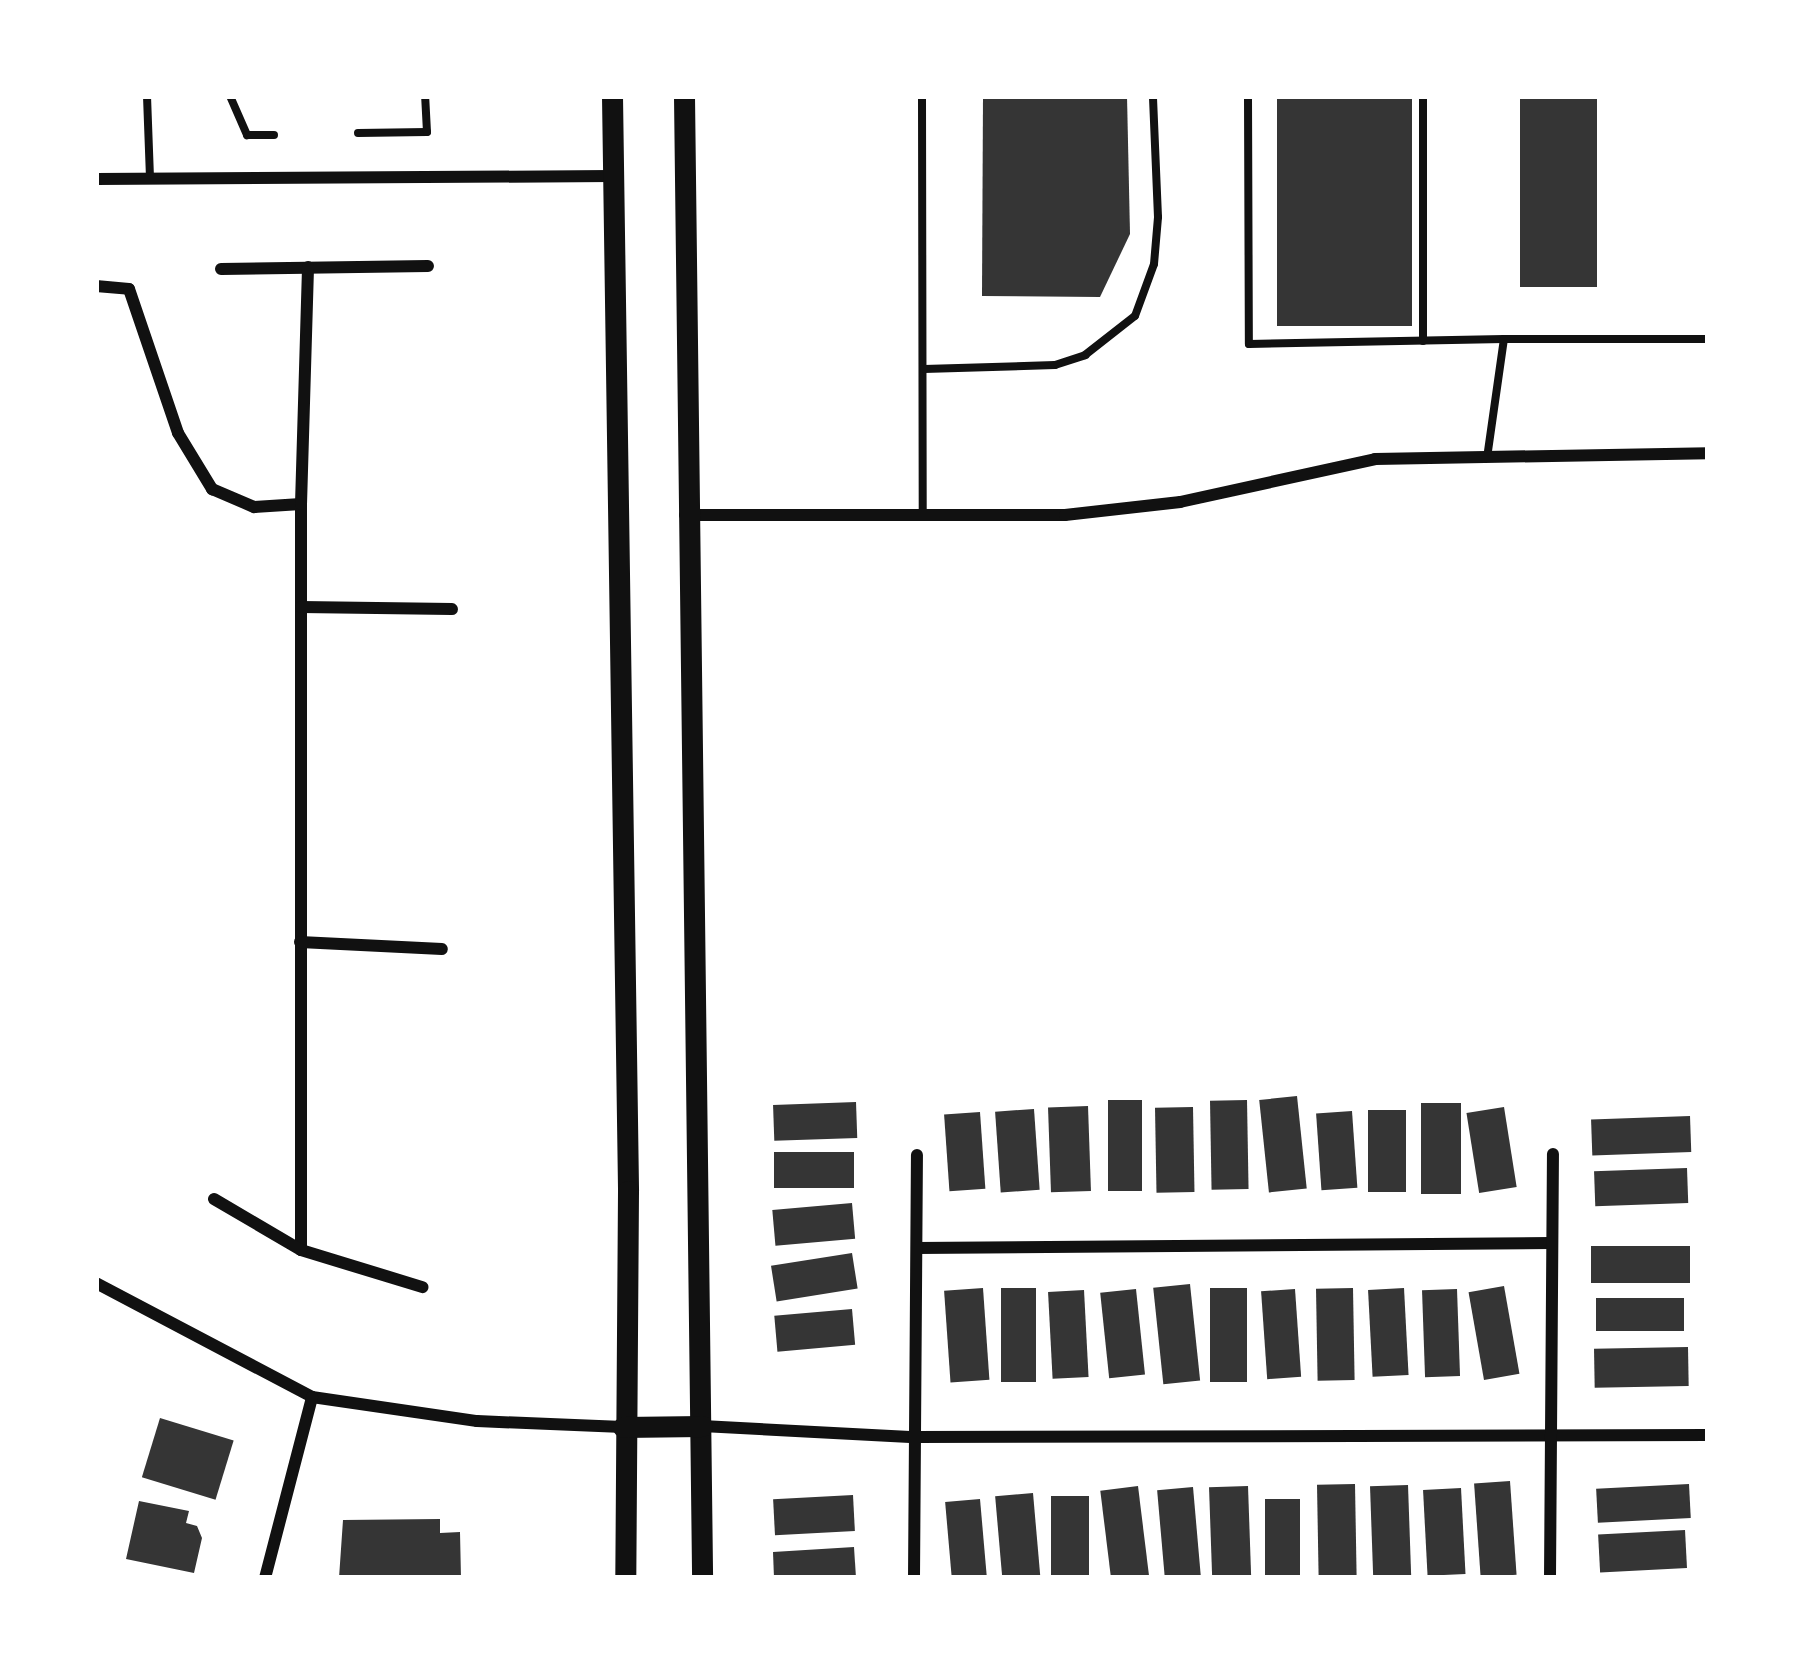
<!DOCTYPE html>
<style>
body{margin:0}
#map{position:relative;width:1804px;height:1674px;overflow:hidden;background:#fff;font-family:"Roboto Condensed",sans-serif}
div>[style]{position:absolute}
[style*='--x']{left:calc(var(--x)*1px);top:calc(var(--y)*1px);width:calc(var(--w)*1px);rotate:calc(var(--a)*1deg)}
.building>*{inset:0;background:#353535;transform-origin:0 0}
.service>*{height:8px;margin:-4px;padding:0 4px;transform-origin:4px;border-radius:4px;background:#111}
.minor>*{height:12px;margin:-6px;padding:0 6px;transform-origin:6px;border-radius:6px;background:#111}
.secondary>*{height:21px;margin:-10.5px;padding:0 10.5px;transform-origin:10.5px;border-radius:10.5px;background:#111}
span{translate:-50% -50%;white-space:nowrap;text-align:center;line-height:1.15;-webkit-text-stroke:10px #fff;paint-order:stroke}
.frame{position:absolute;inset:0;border:99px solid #fff;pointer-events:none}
</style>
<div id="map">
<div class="building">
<i style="clip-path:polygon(983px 96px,1127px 96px,1130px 234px,1100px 297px,982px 296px)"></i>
<i style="left:1277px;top:96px;width:135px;height:230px"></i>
<i style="left:1520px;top:96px;width:77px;height:191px"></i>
<i style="left:1297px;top:1096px;width:93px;height:38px;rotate:84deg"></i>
<i style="left:1108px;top:1100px;width:34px;height:91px"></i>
<i style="left:1247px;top:1100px;width:89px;height:37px;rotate:89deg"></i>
<i style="left:856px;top:1102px;width:36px;height:83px;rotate:88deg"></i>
<i style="left:1421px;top:1103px;width:40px;height:91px"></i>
<i style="left:1088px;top:1106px;width:85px;height:40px;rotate:88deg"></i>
<i style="left:1193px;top:1107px;width:85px;height:38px;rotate:89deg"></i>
<i style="left:1504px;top:1107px;width:81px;height:38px;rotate:81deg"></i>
<i style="left:1034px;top:1109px;width:81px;height:39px;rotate:86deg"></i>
<i style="left:1368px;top:1110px;width:38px;height:82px"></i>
<i style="left:1352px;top:1111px;width:77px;height:36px;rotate:86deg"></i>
<i style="left:980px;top:1112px;width:77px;height:36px;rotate:86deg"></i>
<i style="left:1690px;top:1116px;width:36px;height:99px;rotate:88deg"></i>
<i style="left:854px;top:1152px;width:36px;height:80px;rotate:90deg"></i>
<i style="left:1687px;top:1168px;width:35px;height:93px;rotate:88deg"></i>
<i style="left:852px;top:1203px;width:36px;height:80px;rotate:85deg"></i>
<i style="left:1591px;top:1246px;width:99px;height:37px"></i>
<i style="left:852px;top:1253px;width:36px;height:82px;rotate:81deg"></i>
<i style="left:1190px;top:1284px;width:97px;height:37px;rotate:84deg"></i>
<i style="left:1504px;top:1286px;width:89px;height:36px;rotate:80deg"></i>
<i style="left:983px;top:1288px;width:92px;height:39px;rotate:86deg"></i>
<i style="left:1001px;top:1288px;width:35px;height:94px"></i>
<i style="left:1210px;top:1288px;width:37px;height:94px"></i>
<i style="left:1353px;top:1288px;width:92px;height:37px;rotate:89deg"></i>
<i style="left:1404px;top:1288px;width:87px;height:36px;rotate:87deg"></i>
<i style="left:1136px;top:1289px;width:86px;height:36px;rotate:84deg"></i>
<i style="left:1295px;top:1289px;width:88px;height:34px;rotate:86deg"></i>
<i style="left:1457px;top:1289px;width:87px;height:35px;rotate:88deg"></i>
<i style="left:1084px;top:1290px;width:87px;height:36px;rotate:87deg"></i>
<i style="left:1596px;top:1298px;width:88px;height:33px"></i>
<i style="left:852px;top:1309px;width:36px;height:78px;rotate:85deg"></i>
<i style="left:1688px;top:1347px;width:39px;height:94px;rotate:89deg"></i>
<i style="left:160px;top:1418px;width:77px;height:62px;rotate:17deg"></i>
<i style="left:1510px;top:1481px;width:94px;height:36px;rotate:86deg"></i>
<i style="left:1355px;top:1484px;width:94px;height:38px;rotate:89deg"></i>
<i style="left:1689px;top:1484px;width:34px;height:93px;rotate:87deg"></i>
<i style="left:1408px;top:1485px;width:93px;height:38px;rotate:88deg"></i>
<i style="left:1138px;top:1486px;width:91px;height:38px;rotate:83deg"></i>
<i style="left:1248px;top:1486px;width:92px;height:39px;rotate:88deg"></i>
<i style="left:1193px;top:1487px;width:89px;height:36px;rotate:85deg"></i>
<i style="left:1461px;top:1488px;width:86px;height:38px;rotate:87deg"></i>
<i style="left:1033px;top:1493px;width:84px;height:38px;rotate:85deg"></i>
<i style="left:853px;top:1495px;width:36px;height:80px;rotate:87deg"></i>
<i style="left:1051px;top:1496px;width:38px;height:82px"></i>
<i style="left:980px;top:1499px;width:77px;height:35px;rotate:85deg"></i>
<i style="left:1265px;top:1499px;width:35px;height:79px"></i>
<i style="clip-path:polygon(139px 1501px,189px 1511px,186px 1523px,197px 1526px,202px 1538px,194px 1573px,126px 1559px)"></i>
<i style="clip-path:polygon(440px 1519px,440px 1533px,460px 1532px,461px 1578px,339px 1578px,343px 1520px)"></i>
<i style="left:1685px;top:1530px;width:38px;height:87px;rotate:87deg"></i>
<i style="clip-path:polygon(854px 1547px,856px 1578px,774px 1578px,773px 1552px)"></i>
</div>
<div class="service">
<i style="--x:147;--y:96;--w:82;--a:87.9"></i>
<i style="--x:230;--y:96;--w:43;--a:66.4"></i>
<i style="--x:247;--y:135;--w:27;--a:0"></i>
<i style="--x:922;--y:96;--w:418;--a:89.9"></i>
<i style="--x:1248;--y:96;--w:248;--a:89.8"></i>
<i style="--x:1249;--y:344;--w:255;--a:-1.1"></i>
<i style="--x:358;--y:133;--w:69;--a:-0.8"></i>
<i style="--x:427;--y:132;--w:36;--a:-93"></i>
<i style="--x:1423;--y:341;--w:245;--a:-90"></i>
<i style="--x:924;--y:369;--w:131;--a:-1.7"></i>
<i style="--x:1055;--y:365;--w:32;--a:-18"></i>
<i style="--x:1085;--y:355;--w:63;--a:-38"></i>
<i style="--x:1135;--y:316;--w:55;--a:-69.9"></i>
<i style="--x:1154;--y:264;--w:47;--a:-85.1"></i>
<i style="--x:1158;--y:217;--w:121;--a:-92.4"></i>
<i style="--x:1488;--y:451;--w:113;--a:-81.9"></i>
<i style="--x:1504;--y:339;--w:204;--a:0"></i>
</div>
<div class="minor">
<i style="--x:96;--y:179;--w:516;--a:-0.33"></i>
<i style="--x:221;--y:269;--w:207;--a:-0.8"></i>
<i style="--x:96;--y:286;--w:33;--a:5"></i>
<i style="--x:129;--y:289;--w:152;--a:71.2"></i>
<i style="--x:178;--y:433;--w:66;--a:58.7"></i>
<i style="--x:212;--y:489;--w:46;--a:23.2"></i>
<i style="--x:254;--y:507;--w:47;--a:-3.7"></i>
<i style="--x:301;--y:504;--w:746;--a:90"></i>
<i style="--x:301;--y:1250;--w:127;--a:17"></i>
<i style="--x:301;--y:504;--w:237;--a:-88.3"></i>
<i style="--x:685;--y:515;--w:380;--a:0"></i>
<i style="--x:1065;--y:515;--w:116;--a:-6.4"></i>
<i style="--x:1180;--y:502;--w:200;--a:-12.4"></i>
<i style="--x:1375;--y:459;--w:333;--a:-1"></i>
<i style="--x:301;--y:607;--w:151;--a:0.8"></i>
<i style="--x:300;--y:942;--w:142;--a:2.8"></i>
<i style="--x:214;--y:1199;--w:101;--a:30.4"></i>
<i style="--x:917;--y:1248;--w:634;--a:-0.45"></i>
<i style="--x:96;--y:1283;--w:244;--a:27.8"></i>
<i style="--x:312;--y:1397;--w:167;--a:8.3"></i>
<i style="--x:477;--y:1421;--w:146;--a:2.4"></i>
<i style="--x:702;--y:1426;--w:213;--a:3"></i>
<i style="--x:915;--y:1437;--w:793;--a:-0.14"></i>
<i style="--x:265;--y:1578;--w:187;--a:-75.4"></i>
<i style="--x:914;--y:1578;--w:423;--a:-89.6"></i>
<i style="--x:1550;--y:1578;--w:424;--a:-89.6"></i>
</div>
<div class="secondary">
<i style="--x:612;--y:96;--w:1095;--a:89.16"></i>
<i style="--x:628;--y:1191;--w:387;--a:90.4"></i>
<i style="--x:684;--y:96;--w:1482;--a:89.3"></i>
<i style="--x:623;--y:1427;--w:79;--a:-0.7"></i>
</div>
<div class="frame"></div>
</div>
